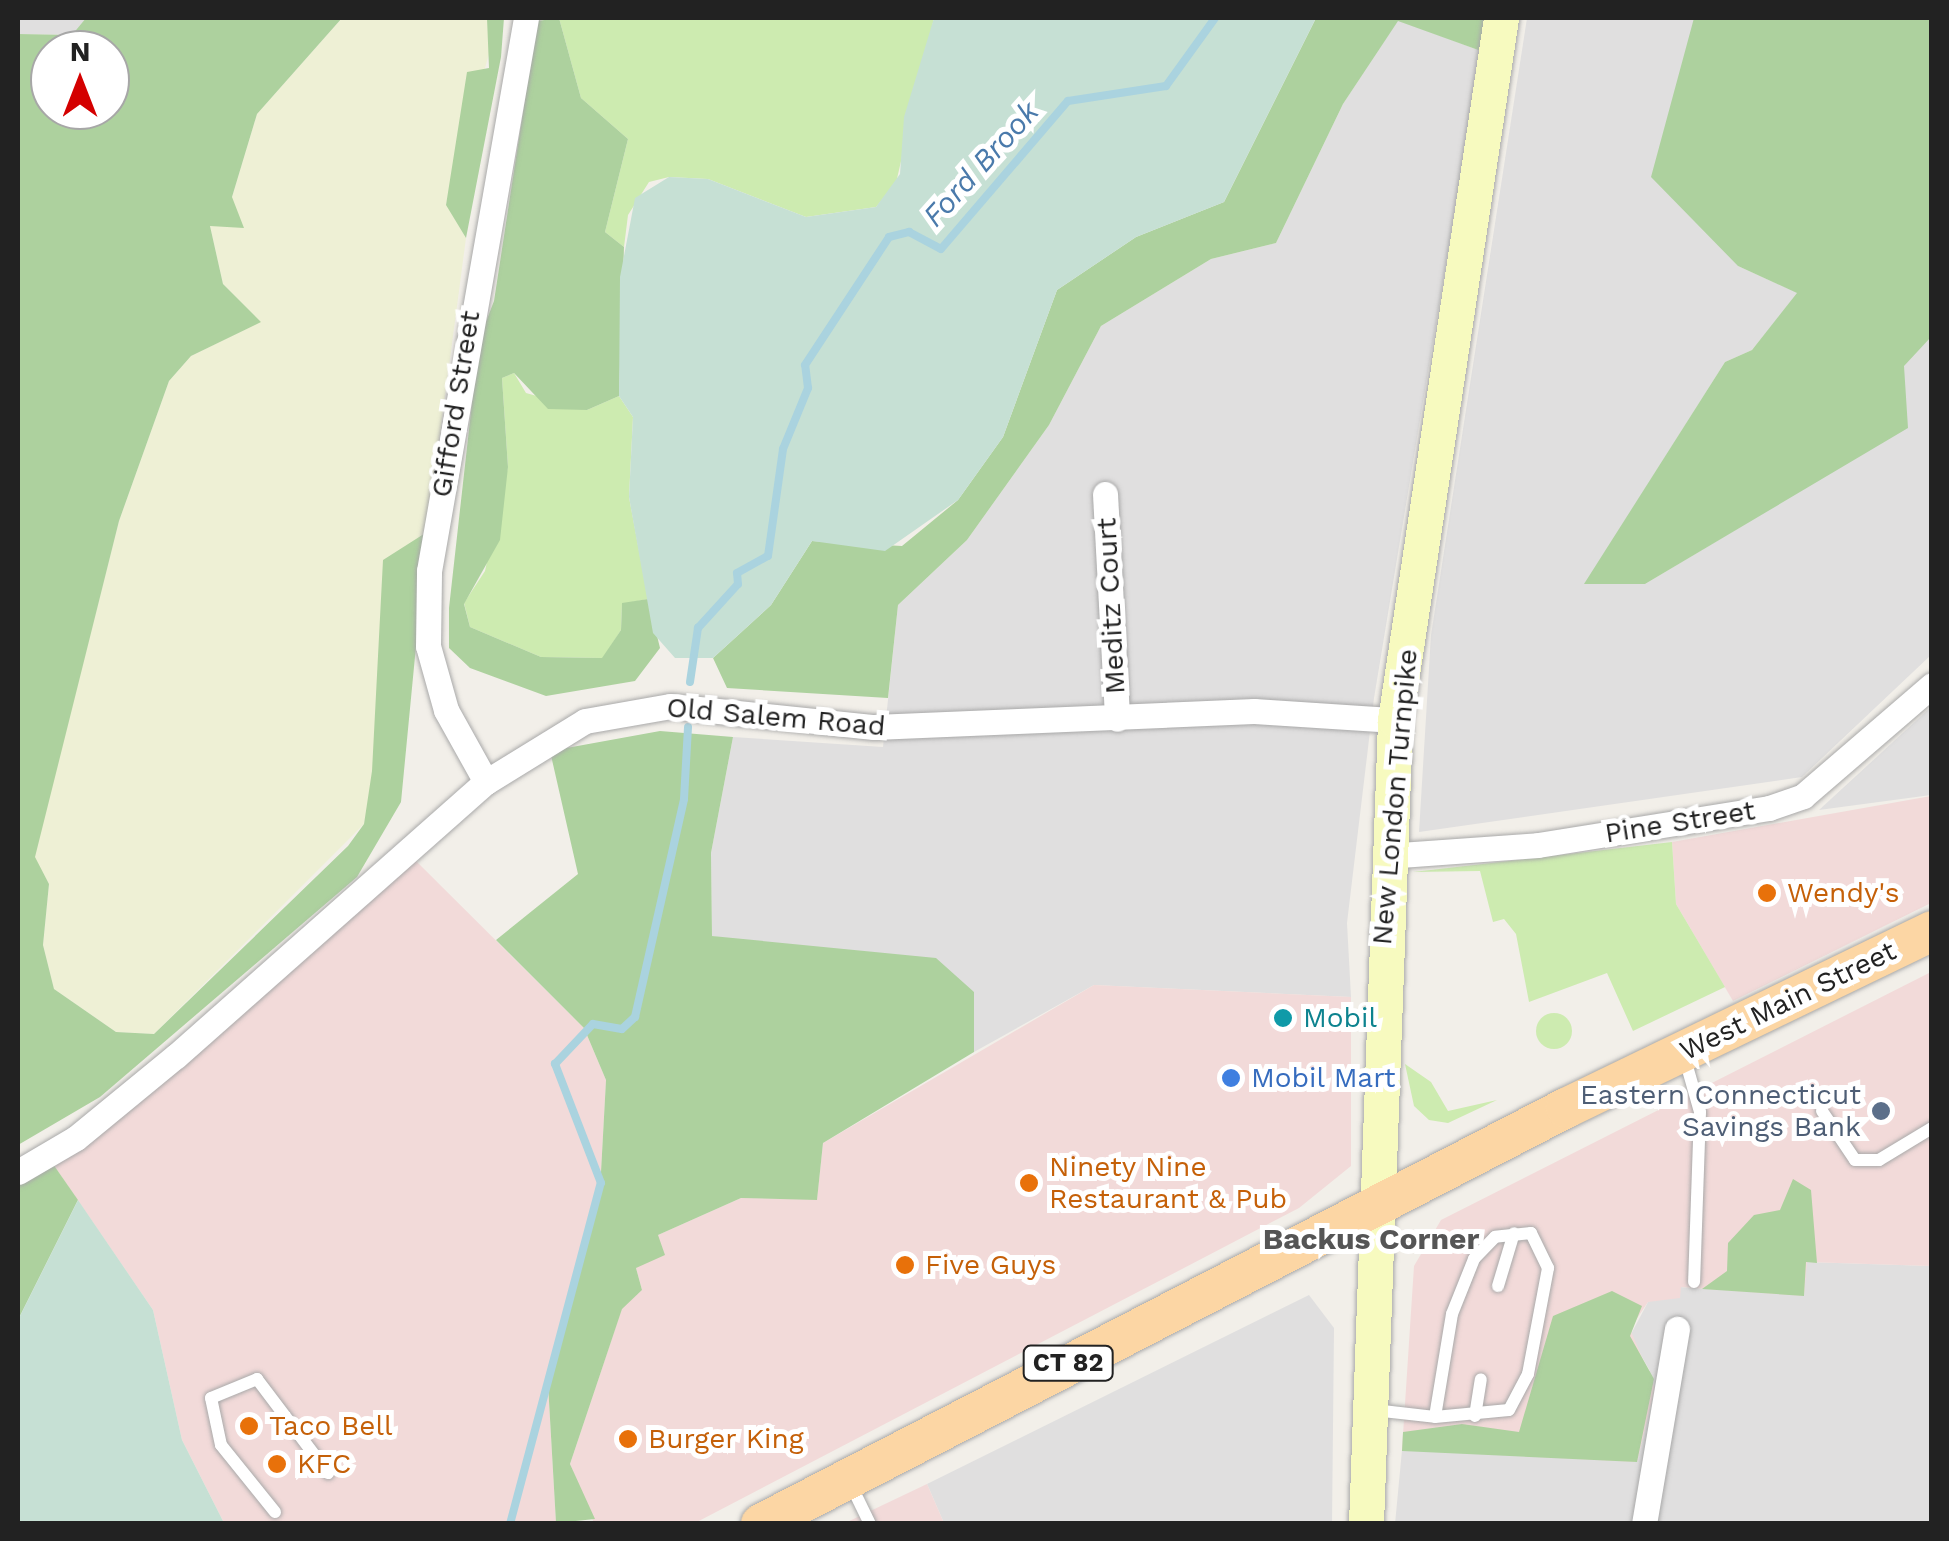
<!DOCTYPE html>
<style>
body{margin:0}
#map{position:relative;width:1949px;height:1541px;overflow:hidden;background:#f2efe9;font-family:"Work Sans",sans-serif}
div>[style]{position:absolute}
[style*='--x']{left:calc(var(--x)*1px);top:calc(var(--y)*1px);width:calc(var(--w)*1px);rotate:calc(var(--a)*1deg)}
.residential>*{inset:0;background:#e0dfdf}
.commercial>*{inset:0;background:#f2dad9}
.farmland>*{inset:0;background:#eef0d5}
.grass>*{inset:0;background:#cdebb0}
.round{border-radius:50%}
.forest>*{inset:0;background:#add19e}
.wetland>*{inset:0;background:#c6e0d4}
.stream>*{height:8px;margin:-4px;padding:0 4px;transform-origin:4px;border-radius:4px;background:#aad3df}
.roads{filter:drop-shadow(0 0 2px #a9a9a9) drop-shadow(0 0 2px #a9a9a9)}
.lane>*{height:12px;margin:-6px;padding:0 6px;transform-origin:6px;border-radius:6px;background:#fff}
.street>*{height:25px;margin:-12.5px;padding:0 12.5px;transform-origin:12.5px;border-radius:12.5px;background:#fff}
.secondary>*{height:35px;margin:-17.5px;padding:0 17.5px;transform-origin:17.5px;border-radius:17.5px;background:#f7fabf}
.primary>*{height:40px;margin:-20px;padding:0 20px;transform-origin:20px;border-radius:20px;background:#fcd6a4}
.dots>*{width:28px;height:28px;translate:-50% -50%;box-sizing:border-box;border:5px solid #fff;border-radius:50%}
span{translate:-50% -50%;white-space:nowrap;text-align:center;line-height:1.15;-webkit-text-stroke:10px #fff;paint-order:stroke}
.shield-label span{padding:2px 8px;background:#fff;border:2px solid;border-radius:8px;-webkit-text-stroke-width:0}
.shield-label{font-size:25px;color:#222;font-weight:700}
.street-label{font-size:28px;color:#222}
.food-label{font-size:28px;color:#c56008}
.left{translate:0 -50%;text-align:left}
.culture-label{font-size:28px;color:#0d838f}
.shop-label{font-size:28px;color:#366cbe}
.service-label{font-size:28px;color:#4e5e75}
.right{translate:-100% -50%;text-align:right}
.water-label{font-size:30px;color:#4a7aab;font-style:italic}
.neighbourhood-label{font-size:30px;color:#555;font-weight:700}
.frame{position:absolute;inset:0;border:20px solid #222;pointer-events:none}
.north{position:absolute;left:30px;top:30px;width:100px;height:100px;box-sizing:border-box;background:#fff;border:2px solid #a7a7a7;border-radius:50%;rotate:0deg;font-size:28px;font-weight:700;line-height:40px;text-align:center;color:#222}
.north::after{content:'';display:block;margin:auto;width:35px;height:45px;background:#d40000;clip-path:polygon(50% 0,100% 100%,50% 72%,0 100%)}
</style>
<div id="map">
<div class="residential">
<i style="clip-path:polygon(18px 18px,86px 18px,73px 35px,18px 34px)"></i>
<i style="clip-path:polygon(1527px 18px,1694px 18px,1738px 266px,1798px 293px,1752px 350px,1725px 362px,1585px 584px,1645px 584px,1747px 523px,1931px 337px,1931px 655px,1802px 777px,1419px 832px,1431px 635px)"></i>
<i style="clip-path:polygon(1398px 20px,1481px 51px,1374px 698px,1347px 923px,1351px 997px,1094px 985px,974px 1052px,974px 992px,712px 936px,711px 853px,733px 737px,883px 747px,898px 605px,967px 540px,1049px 425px,1101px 326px,1211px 259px,1276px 243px,1343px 104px)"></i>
<i style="clip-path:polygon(1931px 707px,1931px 795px,1819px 810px)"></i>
<i style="clip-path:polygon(1806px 1262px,1931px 1266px,1931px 1523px,1395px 1524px,1402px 1450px,1650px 1371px,1630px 1336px,1648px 1302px,1680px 1287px,1804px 1295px)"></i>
<i style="clip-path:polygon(1309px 1295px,1334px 1328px,1332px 1523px,944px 1523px,927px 1484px)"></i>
</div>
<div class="commercial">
<i style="clip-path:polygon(1931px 796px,1931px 903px,1733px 1001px,1676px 904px,1672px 842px)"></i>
<i style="clip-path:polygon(412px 857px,584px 1028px,606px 1080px,601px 1172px,548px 1385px,556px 1523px,224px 1523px,182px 1440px,153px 1310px,53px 1164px)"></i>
<i style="clip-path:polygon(1931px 972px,1931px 1266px,1807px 1262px,1804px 1296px,1681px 1287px,1680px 1298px,1648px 1302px,1630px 1329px,1655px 1388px,1637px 1462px,1402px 1450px,1414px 1266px,1441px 1220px)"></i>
<i style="clip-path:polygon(1094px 985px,1351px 997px,1351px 1166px,1299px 1208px,695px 1523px,594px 1523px,570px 1464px,622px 1308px,642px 1290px,636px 1268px,658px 1235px,741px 1198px,817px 1199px,823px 1143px)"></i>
<i style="clip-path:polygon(927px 1484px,944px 1523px,843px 1524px)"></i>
</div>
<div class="farmland">
<i style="clip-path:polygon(342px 18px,487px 18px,493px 40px,446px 204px,466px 238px,427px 532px,364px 824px,154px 1034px,116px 1032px,54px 989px,43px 945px,49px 884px,34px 857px,119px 521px,169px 381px,191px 356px,260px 322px,223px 284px,210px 226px,232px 197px,257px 114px)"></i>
</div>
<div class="grass">
<i style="clip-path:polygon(559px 18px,934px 18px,896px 183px,876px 207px,806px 217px,708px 179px,669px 177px,649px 182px,628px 215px,624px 247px,605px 232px,628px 139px,581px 98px)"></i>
<i style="clip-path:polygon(514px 373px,526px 393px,587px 410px,619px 396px,633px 417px,629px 497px,648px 599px,622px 604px,621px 630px,603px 658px,541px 657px,470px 627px,464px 603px,485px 571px,508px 467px,502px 378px)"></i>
<i style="clip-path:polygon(1672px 842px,1676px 904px,1725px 987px,1633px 1031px,1607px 973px,1529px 1002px,1516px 934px,1504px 919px,1493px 922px,1480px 871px,1413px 872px)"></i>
<i class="round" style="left:1536px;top:1013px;width:36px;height:36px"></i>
<i style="clip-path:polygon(1405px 1064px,1431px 1082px,1448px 1111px,1497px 1100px,1448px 1123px,1429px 1120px,1414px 1106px)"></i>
</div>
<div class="forest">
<i style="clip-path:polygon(evenodd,86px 18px,342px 18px,257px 114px,232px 197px,244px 228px,210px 226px,223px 284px,261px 322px,191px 356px,169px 381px,119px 521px,35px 857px,49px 884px,43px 945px,54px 989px,116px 1032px,154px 1034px,348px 846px,364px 824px,372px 771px,383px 560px,427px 532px,401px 802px,357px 877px,100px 1097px,18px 1145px,18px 34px,72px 35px,86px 18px,50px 50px,110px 50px,110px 110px,50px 110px,50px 50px)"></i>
<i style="clip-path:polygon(487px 18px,504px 18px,501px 57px,466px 238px,446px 205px,467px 72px,489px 68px)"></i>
<i style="clip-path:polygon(559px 18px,581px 98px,628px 139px,605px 232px,624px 247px,619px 396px,587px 410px,548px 409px,514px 373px,502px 378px,508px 467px,500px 540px,464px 604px,470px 627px,541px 657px,602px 658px,621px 630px,622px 603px,648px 599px,660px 648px,635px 681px,546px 696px,470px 668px,449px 648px,449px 608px,479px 340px,494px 301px,537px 21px)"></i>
<i style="clip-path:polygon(1316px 18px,1485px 18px,1481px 51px,1398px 21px,1343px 104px,1276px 243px,1211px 259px,1101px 326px,1049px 425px,967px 540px,898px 605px,888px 698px,727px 688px,713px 658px,771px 605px,812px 541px,902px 546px,958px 500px,1003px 437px,1057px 290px,1136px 237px,1224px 202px)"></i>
<i style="clip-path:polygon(1694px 18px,1931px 18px,1931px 337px,1904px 366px,1908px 428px,1645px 584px,1584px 584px,1725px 362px,1752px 350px,1797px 293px,1738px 266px,1651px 177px)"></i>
<i style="clip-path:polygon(660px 731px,733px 737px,711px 853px,712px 936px,936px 958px,974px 992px,974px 1052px,823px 1143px,817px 1200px,741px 1198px,658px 1235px,665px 1255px,636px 1268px,642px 1290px,622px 1309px,570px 1464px,595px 1519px,556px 1523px,548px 1384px,601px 1172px,606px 1080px,584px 1028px,496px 940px,578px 874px,550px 751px)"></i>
<i style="clip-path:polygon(53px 1164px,78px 1200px,18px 1320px,18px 1184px)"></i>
<i style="clip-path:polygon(1793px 1179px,1811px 1190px,1817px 1263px,1806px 1262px,1804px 1296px,1702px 1289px,1727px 1271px,1728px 1243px,1754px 1215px,1780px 1210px)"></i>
<i style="clip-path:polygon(1612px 1291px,1642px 1306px,1630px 1336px,1654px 1379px,1637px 1462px,1402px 1451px,1403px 1432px,1462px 1424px,1519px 1432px,1553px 1316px)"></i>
</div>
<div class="wetland">
<i style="clip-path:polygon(934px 18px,1316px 18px,1224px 202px,1136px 237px,1057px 290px,1003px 437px,958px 500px,885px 551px,812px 541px,771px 605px,713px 658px,675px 658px,653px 633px,629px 497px,633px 417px,619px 396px,620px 277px,635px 198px,669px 177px,708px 179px,806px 217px,876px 207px,900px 174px,904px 117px)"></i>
<i style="clip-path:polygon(78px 1200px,153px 1310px,182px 1440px,224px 1523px,18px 1523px,18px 1320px)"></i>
</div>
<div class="stream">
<i style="--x:690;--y:682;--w:55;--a:-81.6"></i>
<i style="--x:698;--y:628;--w:59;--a:-47.7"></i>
<i style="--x:738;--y:584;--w:11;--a:-95"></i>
<i style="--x:737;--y:573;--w:35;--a:-29"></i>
<i style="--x:768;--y:556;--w:108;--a:-82"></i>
<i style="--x:783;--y:449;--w:66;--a:-67.7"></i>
<i style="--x:808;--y:388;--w:23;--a:-97"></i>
<i style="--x:805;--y:365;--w:153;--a:-56.7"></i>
<i style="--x:889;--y:237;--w:21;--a:-14"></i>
<i style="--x:909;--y:232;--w:36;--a:28"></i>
<i style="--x:941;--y:249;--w:195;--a:-49.4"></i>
<i style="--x:1068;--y:101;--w:99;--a:-8.7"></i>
<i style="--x:1166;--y:86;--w:84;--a:-54.2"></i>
<i style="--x:510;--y:1524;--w:353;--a:-75.1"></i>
<i style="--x:601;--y:1183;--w:128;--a:-111.1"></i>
<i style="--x:555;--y:1064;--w:55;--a:-46.5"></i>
<i style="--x:593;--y:1024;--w:29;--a:10"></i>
<i style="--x:622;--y:1029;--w:18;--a:-43"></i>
<i style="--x:635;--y:1017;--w:223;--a:-77.3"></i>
<i style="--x:684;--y:799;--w:72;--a:-86.8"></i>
</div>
<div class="roads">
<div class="lane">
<i style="--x:1685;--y:1059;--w:55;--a:74.2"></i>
<i style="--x:1700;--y:1112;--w:170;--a:92"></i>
<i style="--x:1822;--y:1111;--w:59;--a:56"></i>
<i style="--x:1855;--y:1160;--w:24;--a:0"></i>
<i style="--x:1879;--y:1160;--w:62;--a:-31.1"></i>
<i style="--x:1498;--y:1286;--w:55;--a:-73.2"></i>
<i style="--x:1374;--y:1410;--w:61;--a:6.5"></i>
<i style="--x:1435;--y:1417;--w:74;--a:-5.4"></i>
<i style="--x:1509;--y:1410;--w:41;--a:-62.2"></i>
<i style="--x:1528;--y:1374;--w:108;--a:-79.3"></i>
<i style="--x:1548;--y:1268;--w:39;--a:-116"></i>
<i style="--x:1531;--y:1233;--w:36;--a:174"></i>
<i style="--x:1495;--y:1237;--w:30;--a:134"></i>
<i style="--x:1474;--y:1259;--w:59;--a:111.8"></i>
<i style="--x:1452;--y:1314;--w:104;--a:99.4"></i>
<i style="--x:1475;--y:1416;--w:37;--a:-81"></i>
<i style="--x:851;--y:1485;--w:43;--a:64"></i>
<i style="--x:275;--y:1512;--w:86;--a:-128.9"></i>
<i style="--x:221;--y:1445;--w:48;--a:-102"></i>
<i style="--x:211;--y:1398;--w:50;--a:-22.4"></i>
<i style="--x:257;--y:1379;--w:118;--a:52.9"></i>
</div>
<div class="street">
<i style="--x:1105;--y:494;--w:225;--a:86.9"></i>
<i style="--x:486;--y:782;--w:82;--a:-119.1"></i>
<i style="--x:446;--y:710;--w:66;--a:-105.7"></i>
<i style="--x:428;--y:646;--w:75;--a:-89.2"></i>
<i style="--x:429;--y:571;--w:561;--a:-80.05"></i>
<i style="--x:1386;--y:856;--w:152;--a:-4.1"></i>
<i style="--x:1538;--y:845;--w:234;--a:-9.1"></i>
<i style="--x:1769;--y:808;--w:36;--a:-19"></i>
<i style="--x:1803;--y:796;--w:170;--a:-40.7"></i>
<i style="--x:18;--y:1172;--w:67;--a:-30.4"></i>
<i style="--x:76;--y:1138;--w:129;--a:-39.4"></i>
<i style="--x:176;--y:1056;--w:414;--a:-41.5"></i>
<i style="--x:486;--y:782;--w:116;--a:-31.6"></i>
<i style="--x:585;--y:721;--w:86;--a:-10"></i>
<i style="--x:670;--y:706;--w:205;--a:5.9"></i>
<i style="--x:874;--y:727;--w:380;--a:-2.4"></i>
<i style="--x:1254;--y:711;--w:141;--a:3.7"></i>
<i style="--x:1644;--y:1524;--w:198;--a:-80.4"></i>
</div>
<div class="secondary">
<i style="--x:1366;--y:1524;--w:805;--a:-87.93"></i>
<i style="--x:1395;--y:720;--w:710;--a:-81.41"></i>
</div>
<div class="primary">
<i style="--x:761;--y:1524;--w:906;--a:-27.33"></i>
<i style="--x:1566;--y:1108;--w:407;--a:-25.8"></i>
</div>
</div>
<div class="dots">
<i style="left:1767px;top:893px;background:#e8710a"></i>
<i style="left:1283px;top:1018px;background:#0f9aa8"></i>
<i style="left:1231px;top:1078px;background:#3f7fe0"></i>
<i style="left:1881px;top:1111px;background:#5c6f8a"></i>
<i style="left:1029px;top:1183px;background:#e8710a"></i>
<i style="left:905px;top:1265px;background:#e8710a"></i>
<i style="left:249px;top:1426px;background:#e8710a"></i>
<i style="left:628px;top:1439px;background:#e8710a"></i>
<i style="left:277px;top:1464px;background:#e8710a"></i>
</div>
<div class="shield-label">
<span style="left:1068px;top:1363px">CT 82</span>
</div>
<div class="street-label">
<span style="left:456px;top:404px;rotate:-81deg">Gifford Street</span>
<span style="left:1111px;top:606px;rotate:-93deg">Meditz Court</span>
<span style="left:776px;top:717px;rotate:5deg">Old Salem Road</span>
<span style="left:1395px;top:797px;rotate:-85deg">New London Turnpike</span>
<span style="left:1680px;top:822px;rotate:-9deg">Pine Street</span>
<span style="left:1788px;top:1001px;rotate:-26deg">West Main Street</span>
</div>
<div class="food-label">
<span class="left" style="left:1787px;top:893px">Wendy's</span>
<span class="left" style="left:1049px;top:1183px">Ninety Nine<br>Restaurant &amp; Pub</span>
<span class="left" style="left:925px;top:1265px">Five Guys</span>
<span class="left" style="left:269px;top:1426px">Taco Bell</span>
<span class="left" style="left:648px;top:1439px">Burger King</span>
<span class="left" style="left:297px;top:1464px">KFC</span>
</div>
<div class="culture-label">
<span class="left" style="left:1303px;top:1018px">Mobil</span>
</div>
<div class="shop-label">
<span class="left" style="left:1251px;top:1078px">Mobil Mart</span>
</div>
<div class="service-label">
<span class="right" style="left:1861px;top:1111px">Eastern Connecticut<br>Savings Bank</span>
</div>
<div class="water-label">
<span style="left:981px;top:164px;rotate:-48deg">Ford Brook</span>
</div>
<div class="neighbourhood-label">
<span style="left:1371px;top:1239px">Backus Corner</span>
</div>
<div class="frame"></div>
<div class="north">N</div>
</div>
